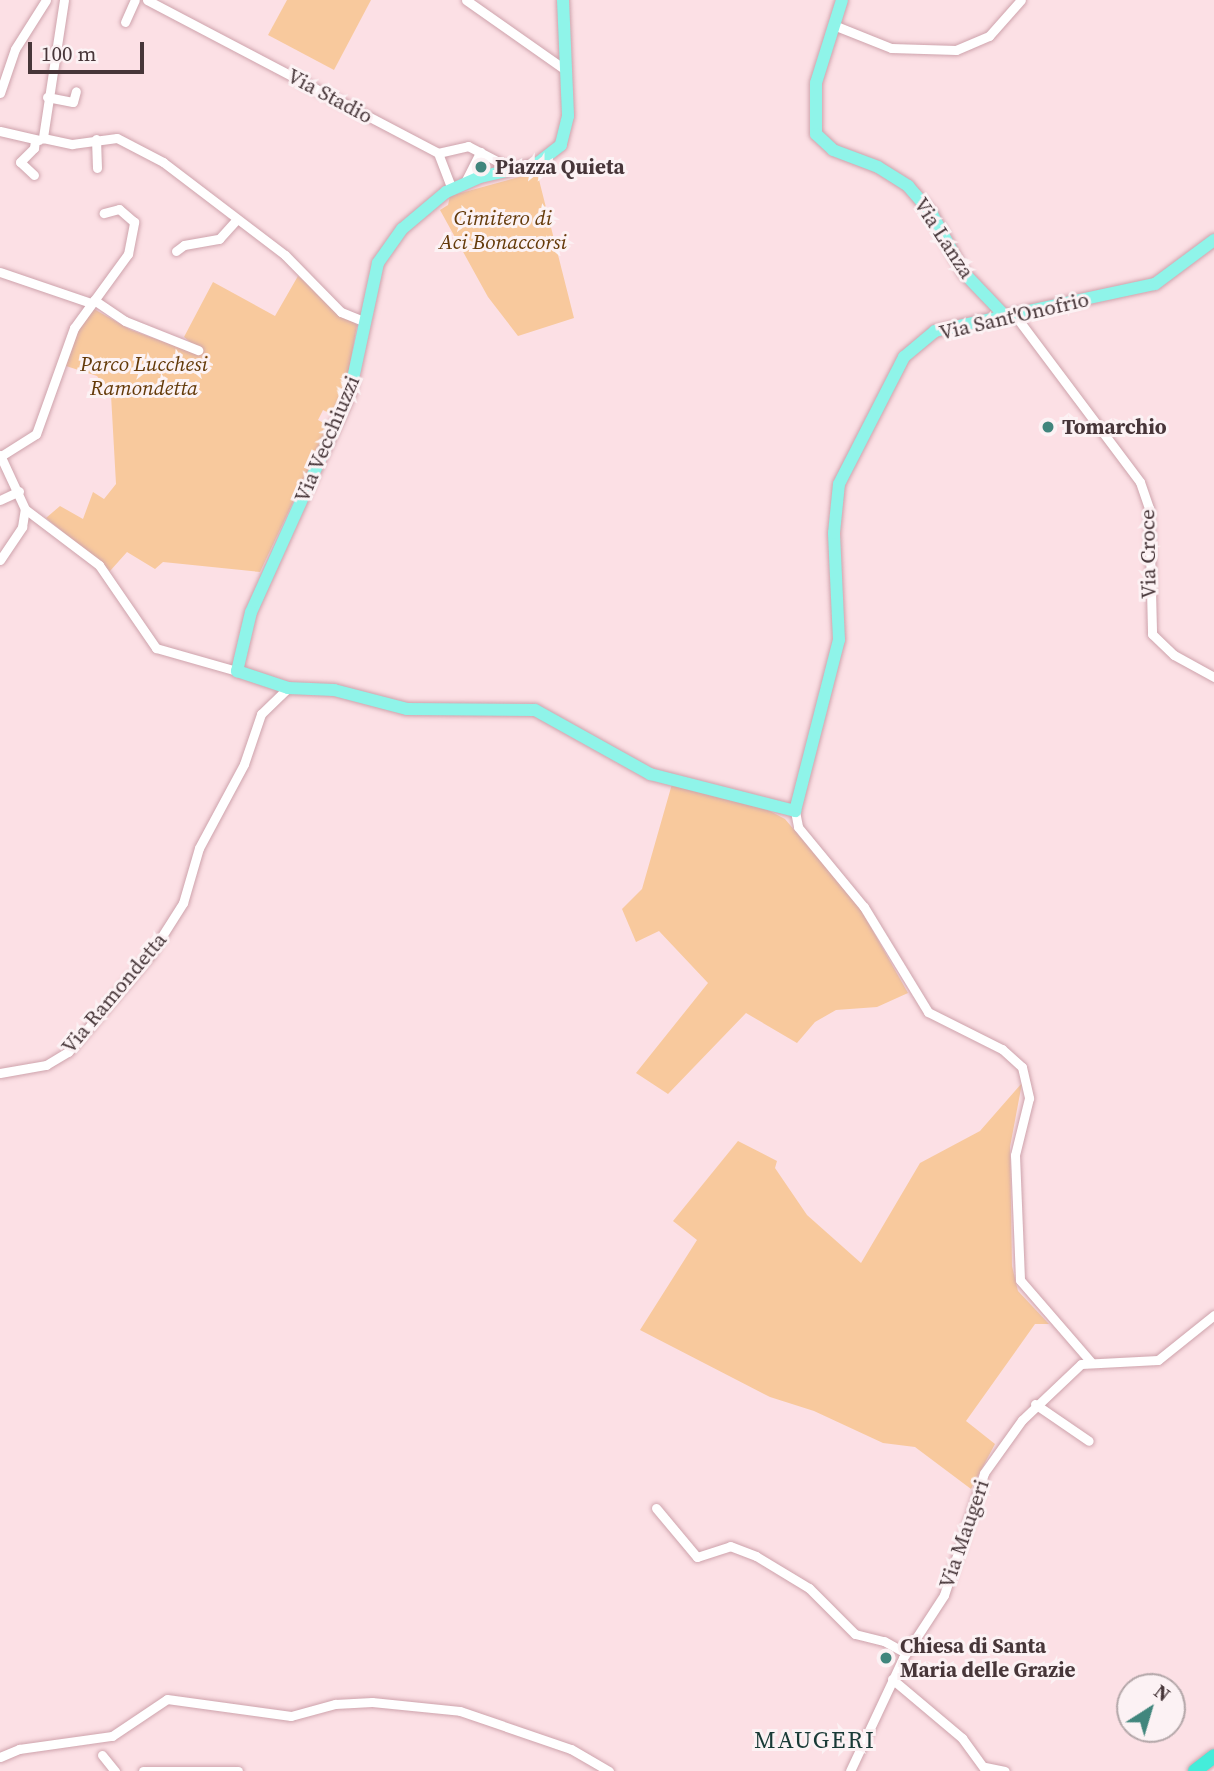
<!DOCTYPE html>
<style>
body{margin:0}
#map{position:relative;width:1214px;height:1771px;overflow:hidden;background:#fce0e5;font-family:"Source Serif 4",serif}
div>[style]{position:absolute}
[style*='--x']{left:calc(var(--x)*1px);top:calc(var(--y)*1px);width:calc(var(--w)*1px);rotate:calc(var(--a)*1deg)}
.green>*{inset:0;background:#f8c99d}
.roads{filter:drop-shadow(0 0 2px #cea3ac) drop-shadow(0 0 2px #cea3ac)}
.minor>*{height:9px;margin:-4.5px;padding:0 4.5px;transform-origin:4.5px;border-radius:4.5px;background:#fff}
.major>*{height:12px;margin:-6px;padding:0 6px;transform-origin:6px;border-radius:6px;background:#8ff4e9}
.highway>*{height:14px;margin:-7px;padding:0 7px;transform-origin:7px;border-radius:7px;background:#44edda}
.dots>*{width:19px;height:19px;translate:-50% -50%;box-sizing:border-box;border:4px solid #fcf2f4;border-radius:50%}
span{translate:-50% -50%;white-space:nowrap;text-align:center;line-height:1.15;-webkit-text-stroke:6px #fcf2f4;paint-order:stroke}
.street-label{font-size:21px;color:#473639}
.poi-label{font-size:21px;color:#473639;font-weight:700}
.left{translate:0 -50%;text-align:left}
.park-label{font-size:21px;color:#643a09;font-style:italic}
.quarter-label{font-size:24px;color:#193a36;letter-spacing:2px}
.north{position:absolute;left:1116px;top:1673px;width:70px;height:70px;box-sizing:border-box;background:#fcf2f4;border:2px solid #b4a7a9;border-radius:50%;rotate:37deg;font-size:19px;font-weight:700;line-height:28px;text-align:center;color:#473639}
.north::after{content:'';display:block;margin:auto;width:24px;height:32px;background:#41867d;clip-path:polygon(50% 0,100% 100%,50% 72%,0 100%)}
.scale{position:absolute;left:28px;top:42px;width:116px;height:32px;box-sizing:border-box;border:4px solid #473639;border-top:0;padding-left:9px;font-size:21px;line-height:24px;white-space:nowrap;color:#473639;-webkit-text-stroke:5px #fcf2f4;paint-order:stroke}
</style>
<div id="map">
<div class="green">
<i style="clip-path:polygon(287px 0,371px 0,334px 70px,268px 35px)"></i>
<i style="clip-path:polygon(537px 172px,574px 318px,518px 336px,488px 297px,440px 210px,448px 205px,450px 196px)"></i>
<i style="clip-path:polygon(298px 276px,357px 325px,348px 376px,333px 415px,323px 410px,318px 420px,329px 426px,260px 572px,163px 562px,155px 569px,127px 552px,110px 571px,46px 518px,60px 506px,83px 519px,93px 492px,104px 499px,116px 484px,111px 395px,97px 376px,66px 366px,78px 331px,94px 309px,131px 330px,197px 354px,199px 349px,184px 337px,213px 282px,275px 316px)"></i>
<i style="clip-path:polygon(672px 784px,756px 804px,785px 819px,860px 908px,908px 993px,877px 1007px,836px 1010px,815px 1022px,797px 1043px,746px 1013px,668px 1094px,636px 1073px,708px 983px,659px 931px,636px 942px,622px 909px,642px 889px)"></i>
<i style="clip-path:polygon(1022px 1083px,1010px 1147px,1012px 1266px,1018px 1291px,1049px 1324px,1035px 1324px,966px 1421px,995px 1444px,971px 1489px,915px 1447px,883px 1443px,814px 1411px,770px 1397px,640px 1330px,697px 1240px,673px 1221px,738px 1141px,777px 1161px,775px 1168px,807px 1215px,861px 1263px,920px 1163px,980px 1131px)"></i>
</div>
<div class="roads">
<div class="minor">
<i style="--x:64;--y:0;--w:140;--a:98.7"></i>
<i style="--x:43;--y:138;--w:30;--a:12"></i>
<i style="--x:72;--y:144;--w:45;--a:-7.6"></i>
<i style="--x:117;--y:138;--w:52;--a:27.6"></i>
<i style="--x:163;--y:162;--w:153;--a:37.3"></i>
<i style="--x:285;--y:255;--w:80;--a:45.5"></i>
<i style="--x:341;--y:312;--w:24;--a:22"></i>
<i style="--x:147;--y:0;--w:329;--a:27.7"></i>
<i style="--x:466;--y:0;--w:123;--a:35.1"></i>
<i style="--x:125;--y:22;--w:24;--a:-66"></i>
<i style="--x:836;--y:26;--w:59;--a:21.8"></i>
<i style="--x:891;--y:48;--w:65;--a:1.8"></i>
<i style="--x:956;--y:50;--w:36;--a:-23"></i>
<i style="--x:989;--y:36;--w:48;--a:-48.4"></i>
<i style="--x:0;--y:93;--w:46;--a:-71.2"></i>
<i style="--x:15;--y:49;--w:58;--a:-57.7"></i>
<i style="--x:47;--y:97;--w:26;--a:11"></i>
<i style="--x:73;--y:102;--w:11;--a:-75"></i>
<i style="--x:0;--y:131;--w:40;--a:13"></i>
<i style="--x:96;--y:139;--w:29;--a:88"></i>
<i style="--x:438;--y:153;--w:31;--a:-13"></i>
<i style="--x:468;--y:146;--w:52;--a:27.6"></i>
<i style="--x:438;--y:153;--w:39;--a:69"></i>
<i style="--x:34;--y:175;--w:19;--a:-137"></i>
<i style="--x:20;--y:162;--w:20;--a:-45"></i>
<i style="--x:34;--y:148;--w:7;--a:-82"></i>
<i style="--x:465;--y:182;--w:34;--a:-63"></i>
<i style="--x:176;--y:251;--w:10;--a:-37"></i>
<i style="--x:184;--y:245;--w:36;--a:-10"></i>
<i style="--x:219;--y:239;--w:24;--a:-48"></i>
<i style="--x:0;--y:272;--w:96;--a:18.8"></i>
<i style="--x:94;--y:300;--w:37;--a:34"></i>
<i style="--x:125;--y:321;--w:79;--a:21.7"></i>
<i style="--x:1014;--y:314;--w:210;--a:53.1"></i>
<i style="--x:1140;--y:482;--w:28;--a:71"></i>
<i style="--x:1149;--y:508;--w:126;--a:88.6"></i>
<i style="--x:1152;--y:634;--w:30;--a:44"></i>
<i style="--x:1174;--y:655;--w:46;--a:28.8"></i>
<i style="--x:0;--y:455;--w:60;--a:65.2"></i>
<i style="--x:25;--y:509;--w:93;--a:37.1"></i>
<i style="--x:99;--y:565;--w:101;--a:55.5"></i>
<i style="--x:156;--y:648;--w:84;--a:15.9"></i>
<i style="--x:1;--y:456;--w:41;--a:-32.2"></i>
<i style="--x:36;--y:434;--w:113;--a:-70.3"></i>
<i style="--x:74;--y:328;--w:92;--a:-53.9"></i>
<i style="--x:128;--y:254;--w:33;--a:-79"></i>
<i style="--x:134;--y:222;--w:20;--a:-139"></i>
<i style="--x:119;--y:209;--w:16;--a:165"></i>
<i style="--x:0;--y:500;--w:21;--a:-25"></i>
<i style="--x:0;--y:560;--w:40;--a:-56"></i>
<i style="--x:22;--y:527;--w:18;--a:-81"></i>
<i style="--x:795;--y:811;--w:16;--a:79"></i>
<i style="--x:798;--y:827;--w:104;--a:50.5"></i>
<i style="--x:864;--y:907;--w:123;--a:58.6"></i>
<i style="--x:928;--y:1012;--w:83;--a:26.6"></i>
<i style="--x:1002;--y:1049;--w:27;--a:42"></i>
<i style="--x:1022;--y:1067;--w:32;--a:77"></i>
<i style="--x:1029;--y:1098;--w:59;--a:103.8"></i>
<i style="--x:1015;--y:1155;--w:125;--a:87.7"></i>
<i style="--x:1020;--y:1280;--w:108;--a:49.1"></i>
<i style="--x:0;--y:1073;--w:47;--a:-9.9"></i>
<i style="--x:46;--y:1065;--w:26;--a:-31"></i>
<i style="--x:68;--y:1052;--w:127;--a:-49.8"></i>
<i style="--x:150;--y:955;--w:62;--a:-57.6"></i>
<i style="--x:183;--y:903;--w:57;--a:-73.8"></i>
<i style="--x:199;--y:848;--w:95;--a:-61.8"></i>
<i style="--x:244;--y:764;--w:53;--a:-71.2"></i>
<i style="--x:261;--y:714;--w:37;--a:-44"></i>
<i style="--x:1035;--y:1404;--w:65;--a:34.4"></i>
<i style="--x:656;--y:1508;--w:64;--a:50.1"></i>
<i style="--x:697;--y:1557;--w:35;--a:-18"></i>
<i style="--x:730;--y:1546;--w:28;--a:21"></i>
<i style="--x:756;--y:1556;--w:62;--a:31.1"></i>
<i style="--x:809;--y:1588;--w:65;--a:45"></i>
<i style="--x:855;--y:1634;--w:30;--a:14"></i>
<i style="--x:884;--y:1641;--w:25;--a:29"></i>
<i style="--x:892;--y:1679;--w:92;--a:40.1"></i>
<i style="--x:962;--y:1738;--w:41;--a:54"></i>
<i style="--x:102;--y:1755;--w:21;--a:51"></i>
<i style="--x:0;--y:1757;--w:21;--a:-23"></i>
<i style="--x:19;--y:1749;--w:94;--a:-8"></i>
<i style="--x:112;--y:1736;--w:66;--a:-33.9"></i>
<i style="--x:167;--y:1699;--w:125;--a:7.8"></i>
<i style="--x:291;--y:1716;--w:46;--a:-15.3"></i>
<i style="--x:335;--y:1704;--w:37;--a:-3"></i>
<i style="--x:372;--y:1702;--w:88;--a:5.8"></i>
<i style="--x:460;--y:1711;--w:117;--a:18.9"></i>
<i style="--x:571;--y:1749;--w:44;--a:30.1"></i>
<i style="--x:985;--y:1767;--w:20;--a:11"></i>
<i style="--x:143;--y:1771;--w:95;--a:0"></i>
<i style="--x:850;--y:1771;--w:125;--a:-64.9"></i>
<i style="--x:903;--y:1658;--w:75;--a:-56.9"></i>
<i style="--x:944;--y:1595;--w:128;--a:-71.8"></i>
<i style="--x:984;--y:1473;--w:65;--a:-54.4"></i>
<i style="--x:1022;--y:1420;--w:81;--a:-43.5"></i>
<i style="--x:1081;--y:1364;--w:77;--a:-3"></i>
<i style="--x:1158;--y:1360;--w:72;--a:-38.8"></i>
</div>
<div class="major">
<i style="--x:563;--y:0;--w:116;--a:87.5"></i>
<i style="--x:568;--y:116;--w:30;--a:104"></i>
<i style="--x:561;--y:145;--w:31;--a:142"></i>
<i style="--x:537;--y:164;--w:58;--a:167.2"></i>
<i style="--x:480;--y:177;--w:37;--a:156"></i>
<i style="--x:446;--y:192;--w:57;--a:139.9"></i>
<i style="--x:402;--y:229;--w:42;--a:125.2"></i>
<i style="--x:378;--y:263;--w:133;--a:102.2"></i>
<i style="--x:350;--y:393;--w:240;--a:114.3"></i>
<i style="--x:251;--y:612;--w:61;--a:103.3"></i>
<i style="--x:237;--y:671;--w:54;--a:18.4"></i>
<i style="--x:288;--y:688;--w:46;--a:2.5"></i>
<i style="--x:334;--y:690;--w:75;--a:14.6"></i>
<i style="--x:407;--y:709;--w:128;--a:0.4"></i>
<i style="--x:535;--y:710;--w:132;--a:29.1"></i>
<i style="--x:650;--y:774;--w:150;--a:14.3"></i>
<i style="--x:795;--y:811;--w:177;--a:-75.6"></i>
<i style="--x:839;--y:640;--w:107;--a:-92.7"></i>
<i style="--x:834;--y:533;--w:49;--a:-84.2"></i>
<i style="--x:839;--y:484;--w:143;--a:-62.9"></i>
<i style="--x:904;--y:357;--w:40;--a:-40"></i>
<i style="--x:935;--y:331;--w:225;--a:-12.1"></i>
<i style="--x:1155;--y:284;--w:74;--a:-36.7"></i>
<i style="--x:842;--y:0;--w:87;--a:107.4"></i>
<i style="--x:816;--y:83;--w:51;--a:90"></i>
<i style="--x:816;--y:134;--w:23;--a:43"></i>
<i style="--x:833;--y:150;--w:48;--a:20.7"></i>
<i style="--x:878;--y:167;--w:36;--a:32"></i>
<i style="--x:908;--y:186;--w:37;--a:49"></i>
<i style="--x:932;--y:214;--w:67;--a:61.5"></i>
<i style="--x:964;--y:273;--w:59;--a:46.4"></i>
</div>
<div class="highway">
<i style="--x:1195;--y:1771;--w:24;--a:-38"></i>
</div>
</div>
<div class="dots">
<i style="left:481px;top:167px;background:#41867d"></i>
<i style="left:1048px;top:427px;background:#41867d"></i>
<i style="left:886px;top:1658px;background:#41867d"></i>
</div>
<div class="street-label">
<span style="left:330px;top:96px;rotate:28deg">Via Stadio</span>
<span style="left:944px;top:238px;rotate:57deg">Via Lanza</span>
<span style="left:1014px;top:316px;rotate:-13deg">Via Sant'Onofrio</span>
<span style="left:327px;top:439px;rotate:-67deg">Via Vecchiuzzi</span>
<span style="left:1148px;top:554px;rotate:-91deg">Via Croce</span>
<span style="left:114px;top:993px;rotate:-50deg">Via Ramondetta</span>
<span style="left:964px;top:1534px;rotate:-71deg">Via Maugeri</span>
</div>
<div class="poi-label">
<span class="left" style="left:495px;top:167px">Piazza Quieta</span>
<span class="left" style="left:1062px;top:427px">Tomarchio</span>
<span class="left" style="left:900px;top:1658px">Chiesa di Santa<br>Maria delle Grazie</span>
</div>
<div class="park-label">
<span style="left:503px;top:230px">Cimitero di<br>Aci Bonaccorsi</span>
<span style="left:144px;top:376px">Parco Lucchesi<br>Ramondetta</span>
</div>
<div class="quarter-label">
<span style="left:815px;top:1740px">MAUGERI</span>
</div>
<div class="north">N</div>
<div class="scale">100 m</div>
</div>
